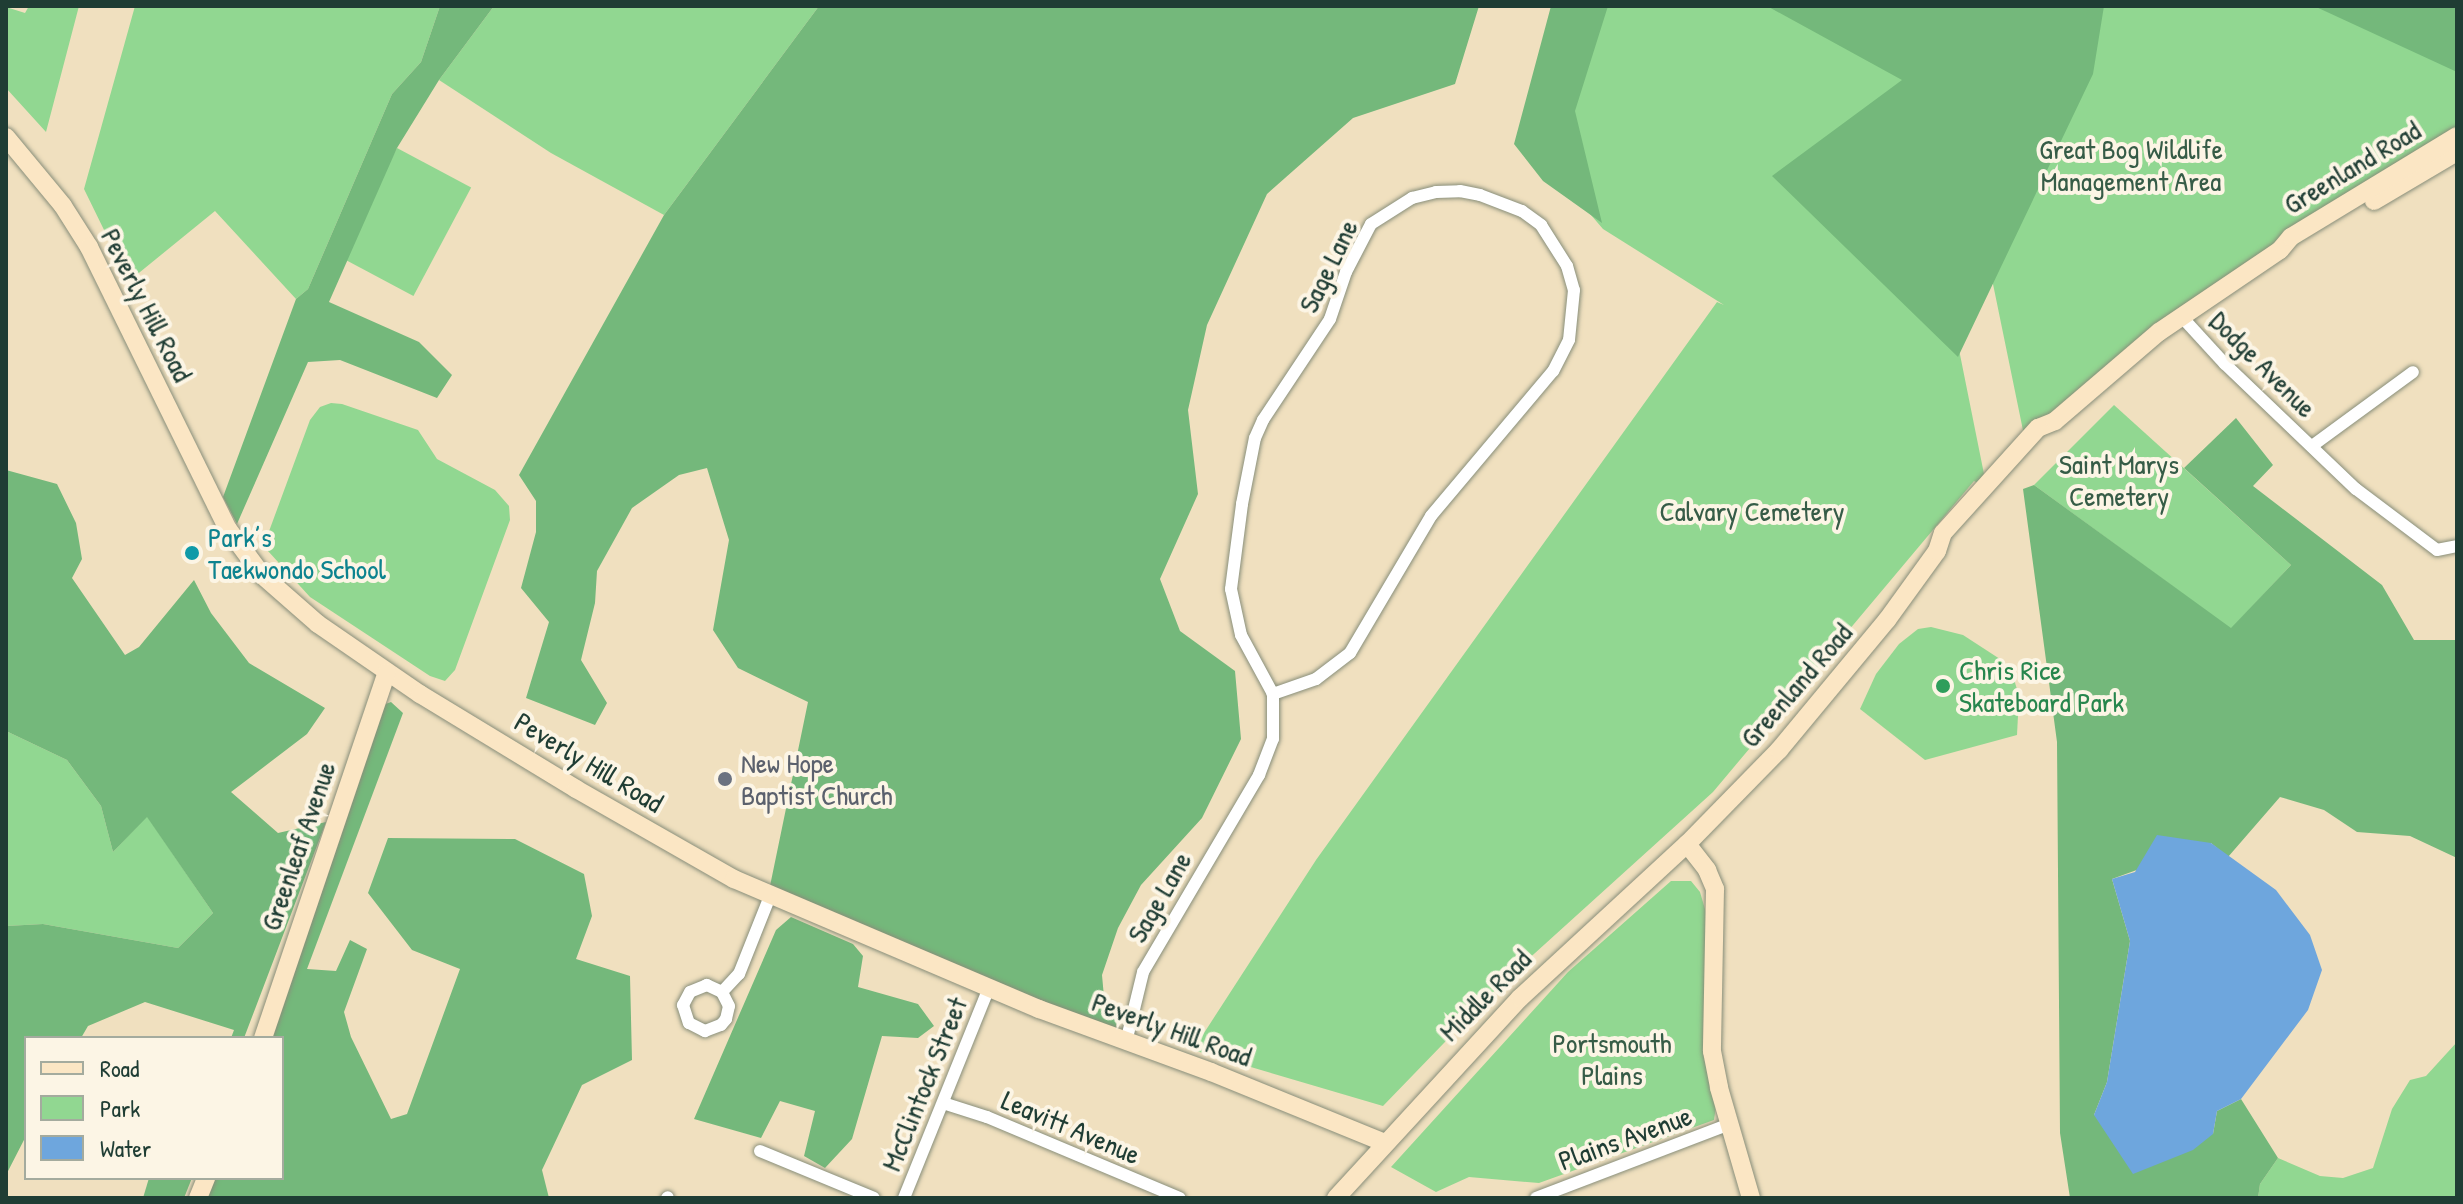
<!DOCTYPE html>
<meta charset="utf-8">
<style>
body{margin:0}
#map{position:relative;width:2463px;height:1204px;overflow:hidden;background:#f0e0bf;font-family:"Patrick Hand",sans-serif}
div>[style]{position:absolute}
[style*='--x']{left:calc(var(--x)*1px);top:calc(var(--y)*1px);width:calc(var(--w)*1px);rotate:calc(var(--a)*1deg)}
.green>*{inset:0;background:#91d791;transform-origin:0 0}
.forest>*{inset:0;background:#74b87b}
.water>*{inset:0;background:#6ea6dd}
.roads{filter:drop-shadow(0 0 2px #888e7a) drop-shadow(0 0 2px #888e7a)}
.street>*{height:12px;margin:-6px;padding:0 6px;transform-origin:6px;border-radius:6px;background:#fff}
.secondary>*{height:18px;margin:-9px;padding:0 9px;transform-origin:9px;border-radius:9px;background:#fbe6c4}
.dots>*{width:22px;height:22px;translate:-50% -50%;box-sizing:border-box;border:4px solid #fcf5e5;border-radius:50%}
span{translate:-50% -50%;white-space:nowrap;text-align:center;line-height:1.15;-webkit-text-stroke:8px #fcf5e5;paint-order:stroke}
.park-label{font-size:28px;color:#365c47}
.street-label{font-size:28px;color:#1f3d34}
.culture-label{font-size:28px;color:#0d838f}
.left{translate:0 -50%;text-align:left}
.leisure-label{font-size:28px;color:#27864d}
.worship-label{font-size:28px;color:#5b616d}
.frame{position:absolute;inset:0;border:8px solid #1f3d34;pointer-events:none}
.legend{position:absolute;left:24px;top:1036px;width:260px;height:144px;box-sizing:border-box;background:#fcf5e5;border:2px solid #a4ab9e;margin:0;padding:10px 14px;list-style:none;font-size:24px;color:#1f3d34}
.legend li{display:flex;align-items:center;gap:16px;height:40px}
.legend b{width:40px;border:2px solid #a4ab9e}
</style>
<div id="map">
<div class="green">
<i style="clip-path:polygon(29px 6px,79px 6px,46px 132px,6px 88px,6px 7px,25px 13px)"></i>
<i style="clip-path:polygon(135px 6px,440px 6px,421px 62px,392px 94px,308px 289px,296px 299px,215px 211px,129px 281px,84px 189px)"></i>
<i style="clip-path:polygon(494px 6px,819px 6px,664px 215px,551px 153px,439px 80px)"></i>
<i style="clip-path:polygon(1581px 6px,1890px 6px,1984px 474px,1978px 483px,1974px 481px,1713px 792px,1504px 981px,1383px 1106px,1193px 1050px,1316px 860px,1717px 302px,1724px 305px,1603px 229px,1579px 201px,1568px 179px)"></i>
<i style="clip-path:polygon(1936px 6px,2457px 6px,2457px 136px,2147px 346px,2026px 445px)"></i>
<i style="left:397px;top:148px;width:84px;height:123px;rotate:28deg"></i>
<i style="clip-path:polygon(331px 403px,342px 404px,418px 430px,437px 459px,495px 490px,509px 506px,510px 520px,455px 670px,445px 681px,430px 676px,310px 597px,268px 551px,268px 534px,310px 420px,320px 407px)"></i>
<i style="clip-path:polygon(2114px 405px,2291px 565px,2231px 629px,2034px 485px)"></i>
<i style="clip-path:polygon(1931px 627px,1963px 635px,2003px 661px,2013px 676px,2019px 696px,2017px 735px,1925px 760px,1860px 709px,1876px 674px,1899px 644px,1918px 629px)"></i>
<i style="clip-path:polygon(6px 731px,67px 760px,101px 806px,113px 852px,147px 816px,213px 913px,178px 948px,43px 924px,6px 926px)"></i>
<i style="clip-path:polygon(1671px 881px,1691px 881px,1700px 892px,1707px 916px,1703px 1054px,1716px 1106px,1714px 1120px,1539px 1183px,1469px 1177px,1436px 1192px,1391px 1167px,1568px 972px)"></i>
<i style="clip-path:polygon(2457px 1042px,2457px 1198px,2258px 1198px,2260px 1184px,2278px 1158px,2320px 1176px,2343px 1178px,2373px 1168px,2392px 1109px,2410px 1080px,2426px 1076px)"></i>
</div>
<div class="forest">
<i style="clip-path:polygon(440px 6px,494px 6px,439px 80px,397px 148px,329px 302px,419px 342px,452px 375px,437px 398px,340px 360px,308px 362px,237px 524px,223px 497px,296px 299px,308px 289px,392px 94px,421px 62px)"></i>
<i style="clip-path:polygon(819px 6px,1479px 6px,1455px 84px,1353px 118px,1267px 194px,1207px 325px,1188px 410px,1198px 494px,1160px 579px,1180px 631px,1235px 671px,1241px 739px,1202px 818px,1141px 885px,1118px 928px,1102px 975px,1104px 997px,1117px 1020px,1116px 1028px,1043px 1003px,770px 886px,808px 702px,738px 668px,713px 630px,729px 540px,707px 468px,679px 475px,632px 508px,597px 571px,595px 603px,581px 660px,607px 703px,595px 725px,526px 698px,549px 622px,521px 588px,536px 532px,536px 501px,519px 475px,664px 215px)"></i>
<i style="clip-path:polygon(1551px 6px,1608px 6px,1575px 111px,1602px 223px,1543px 181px,1514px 144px)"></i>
<i style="clip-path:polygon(1767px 6px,2104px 6px,2093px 74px,1958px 357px,1772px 176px,1902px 80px)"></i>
<i style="clip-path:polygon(2314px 6px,2457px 6px,2457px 72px)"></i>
<i style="clip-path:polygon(2236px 418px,2273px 465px,2253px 486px,2382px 585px,2414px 640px,2457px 640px,2457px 858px,2410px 836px,2357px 832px,2324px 810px,2280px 797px,2228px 857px,2211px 843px,2112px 879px,2130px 941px,2107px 1082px,2094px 1115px,2213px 1134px,2217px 1111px,2241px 1099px,2278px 1158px,2260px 1184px,2258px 1198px,2070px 1198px,2060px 1133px,2057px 742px,2023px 489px,2034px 485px,2231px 628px,2291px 565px,2184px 468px)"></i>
<i style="clip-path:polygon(6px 470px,57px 484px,76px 523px,82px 559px,72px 578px,125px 655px,139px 647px,194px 580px,211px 613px,249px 663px,325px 708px,307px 734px,231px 792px,278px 833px,326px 822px,244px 1038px,231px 1038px,234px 1030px,145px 1002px,88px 1026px,81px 1038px,26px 1038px,26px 1136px,6px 1175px,6px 926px,43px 924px,178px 948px,213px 913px,147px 817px,113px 852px,101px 806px,67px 760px,6px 731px)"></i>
<i style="clip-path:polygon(391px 702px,403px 713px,307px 969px,336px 971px,350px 940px,367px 949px,344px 1012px,351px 1037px,391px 1119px,407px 1114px,460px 969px,412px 950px,368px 893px,388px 838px,515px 839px,584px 874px,592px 916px,576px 959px,630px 976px,632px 1060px,582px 1085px,542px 1170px,549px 1198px,206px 1198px,214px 1178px,282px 1178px,282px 1038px,270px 1038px,380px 706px)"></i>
<i style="clip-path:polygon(791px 917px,853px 944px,863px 956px,858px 987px,918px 1004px,934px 1026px,918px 1038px,882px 1036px,852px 1139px,825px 1168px,804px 1156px,815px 1111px,780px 1101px,761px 1138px,694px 1119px,776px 930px)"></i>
<i style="clip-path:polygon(149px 1178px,192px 1178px,184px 1198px,143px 1198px)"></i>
</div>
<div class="water">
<i style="clip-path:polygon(2157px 835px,2211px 843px,2276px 890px,2310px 935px,2322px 970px,2308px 1010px,2241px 1099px,2217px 1111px,2213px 1134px,2193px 1150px,2133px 1174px,2094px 1115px,2107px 1082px,2130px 941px,2112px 879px,2135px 872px)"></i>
</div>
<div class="roads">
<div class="street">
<i style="--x:2181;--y:316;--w:65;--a:47.5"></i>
<i style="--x:2225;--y:364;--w:181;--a:43.7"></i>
<i style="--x:2356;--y:489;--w:101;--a:37"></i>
<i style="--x:2437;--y:550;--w:20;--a:-11"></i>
<i style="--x:2312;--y:446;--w:125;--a:-36.2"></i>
<i style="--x:722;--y:992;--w:17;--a:-155"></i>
<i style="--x:707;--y:985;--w:18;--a:158"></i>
<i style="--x:690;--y:992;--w:15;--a:118"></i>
<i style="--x:683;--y:1005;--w:19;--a:72"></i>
<i style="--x:689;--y:1023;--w:18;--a:27"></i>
<i style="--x:705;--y:1031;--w:17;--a:-21"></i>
<i style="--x:721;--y:1025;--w:8;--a:-50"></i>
<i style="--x:726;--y:1019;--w:13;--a:-77"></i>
<i style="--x:729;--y:1006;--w:16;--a:-117"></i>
<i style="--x:722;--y:992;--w:25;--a:-47"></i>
<i style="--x:739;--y:974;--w:84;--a:-68.3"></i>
<i style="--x:1126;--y:1042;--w:72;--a:-76.3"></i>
<i style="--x:1143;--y:972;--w:229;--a:-59.5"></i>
<i style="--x:1259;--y:775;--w:39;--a:-69"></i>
<i style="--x:1273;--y:739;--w:45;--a:-90"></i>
<i style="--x:1273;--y:694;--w:67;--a:-118.5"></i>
<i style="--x:1241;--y:635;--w:47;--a:-102.3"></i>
<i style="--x:1231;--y:589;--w:86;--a:-82.6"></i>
<i style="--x:1242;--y:504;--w:67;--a:-78.9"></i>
<i style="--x:1255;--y:438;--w:20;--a:-66"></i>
<i style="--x:1263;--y:420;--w:121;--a:-56.4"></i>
<i style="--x:1330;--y:319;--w:50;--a:-71.2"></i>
<i style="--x:1346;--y:272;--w:54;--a:-62.5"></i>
<i style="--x:1371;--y:224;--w:49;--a:-32.4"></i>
<i style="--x:1412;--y:198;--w:25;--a:-14"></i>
<i style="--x:1436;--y:192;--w:24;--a:-2"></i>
<i style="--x:1460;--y:191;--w:20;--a:11"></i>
<i style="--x:1480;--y:195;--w:45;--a:20.9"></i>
<i style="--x:1522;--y:211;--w:24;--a:36"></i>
<i style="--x:1541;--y:225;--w:49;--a:57.6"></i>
<i style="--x:1567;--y:266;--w:25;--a:74"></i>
<i style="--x:1574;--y:290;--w:50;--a:95.7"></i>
<i style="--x:1569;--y:340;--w:35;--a:117"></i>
<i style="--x:1553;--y:371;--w:189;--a:130.1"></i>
<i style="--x:1431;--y:516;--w:159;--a:120.6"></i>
<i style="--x:1350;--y:653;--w:43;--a:142.6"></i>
<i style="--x:1316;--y:679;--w:46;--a:160.8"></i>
<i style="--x:943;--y:1103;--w:46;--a:17.7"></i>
<i style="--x:987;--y:1117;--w:209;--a:22.8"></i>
<i style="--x:760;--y:1151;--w:123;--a:22.4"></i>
<i style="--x:667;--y:1198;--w:1;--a:-45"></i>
<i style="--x:904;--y:1198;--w:227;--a:-68"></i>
<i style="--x:1536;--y:1198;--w:208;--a:-20.9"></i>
</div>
<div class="secondary">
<i style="--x:6;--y:137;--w:89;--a:50.4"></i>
<i style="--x:63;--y:206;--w:49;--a:57.6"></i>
<i style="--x:89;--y:247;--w:314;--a:63.8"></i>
<i style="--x:228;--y:529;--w:57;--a:53.5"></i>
<i style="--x:262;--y:575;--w:74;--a:41.2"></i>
<i style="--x:318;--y:624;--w:124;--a:34.5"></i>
<i style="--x:420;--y:694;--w:183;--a:31.3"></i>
<i style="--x:576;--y:789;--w:182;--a:29.7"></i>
<i style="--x:734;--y:879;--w:332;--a:23.1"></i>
<i style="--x:1039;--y:1009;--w:183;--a:20.1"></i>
<i style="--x:1211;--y:1072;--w:188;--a:22.2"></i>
<i style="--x:2374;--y:201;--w:96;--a:-30.6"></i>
<i style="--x:1687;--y:844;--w:33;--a:52"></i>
<i style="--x:1707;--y:870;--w:21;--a:67"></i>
<i style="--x:1715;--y:889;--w:162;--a:91.1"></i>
<i style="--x:1712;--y:1051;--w:38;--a:79"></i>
<i style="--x:1719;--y:1088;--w:115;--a:73.8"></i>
<i style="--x:263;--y:1038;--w:386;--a:-71.3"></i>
<i style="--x:198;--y:1198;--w:22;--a:-68"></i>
<i style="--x:1336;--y:1198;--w:272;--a:-47.4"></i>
<i style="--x:1520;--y:998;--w:227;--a:-42.7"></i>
<i style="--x:1687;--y:844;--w:132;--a:-45.6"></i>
<i style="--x:1779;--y:750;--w:169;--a:-50.3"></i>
<i style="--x:1887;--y:620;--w:85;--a:-54.1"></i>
<i style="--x:1937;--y:551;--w:19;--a:-72"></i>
<i style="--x:1943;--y:533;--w:142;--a:-47.9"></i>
<i style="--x:2038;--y:428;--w:18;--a:-22"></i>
<i style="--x:2055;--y:421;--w:137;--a:-40.6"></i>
<i style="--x:2159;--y:332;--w:146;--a:-34.1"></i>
<i style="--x:2280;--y:250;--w:17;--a:-50"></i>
<i style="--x:2291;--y:237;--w:194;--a:-31.3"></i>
</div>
</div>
<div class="dots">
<i style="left:192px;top:553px;background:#0f9aa8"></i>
<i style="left:1943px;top:686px;background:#2e9e5b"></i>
<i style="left:725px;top:779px;background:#6b7280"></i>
</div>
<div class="park-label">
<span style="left:2131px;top:165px">Great Bog Wildlife<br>Management Area</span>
<span style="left:2119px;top:480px">Saint Marys<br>Cemetery</span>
<span style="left:1752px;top:511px">Calvary Cemetery</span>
<span style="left:1612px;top:1059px">Portsmouth<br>Plains</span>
</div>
<div class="street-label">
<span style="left:2352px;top:167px;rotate:-31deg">Greenland Road</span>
<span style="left:1328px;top:266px;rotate:-64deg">Sage Lane</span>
<span style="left:147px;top:305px;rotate:63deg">Peverly Hill Road</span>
<span style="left:2263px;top:364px;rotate:45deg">Dodge Avenue</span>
<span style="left:1796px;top:685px;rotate:-49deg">Greenland Road</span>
<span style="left:589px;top:762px;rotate:31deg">Peverly Hill Road</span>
<span style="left:298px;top:846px;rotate:-71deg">Greenleaf Avenue</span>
<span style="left:1159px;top:897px;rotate:-60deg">Sage Lane</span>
<span style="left:1485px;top:995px;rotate:-45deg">Middle Road</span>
<span style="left:1172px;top:1029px;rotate:20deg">Peverly Hill Road</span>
<span style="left:924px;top:1084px;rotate:-68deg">McClintock Street</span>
<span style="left:1071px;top:1127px;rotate:23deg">Leavitt Avenue</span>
<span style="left:1625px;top:1138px;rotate:-20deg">Plains Avenue</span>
</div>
<div class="culture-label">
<span class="left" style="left:208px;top:553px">Park’s<br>Taekwondo School</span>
</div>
<div class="leisure-label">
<span class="left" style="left:1959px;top:686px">Chris Rice<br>Skateboard Park</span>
</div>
<div class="worship-label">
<span class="left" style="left:741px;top:779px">New Hope<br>Baptist Church</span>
</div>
<div class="frame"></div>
<ul class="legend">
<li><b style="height:10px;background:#fbe6c4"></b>Road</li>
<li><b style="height:22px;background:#91d791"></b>Park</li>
<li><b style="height:22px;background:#6ea6dd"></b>Water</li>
</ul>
</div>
